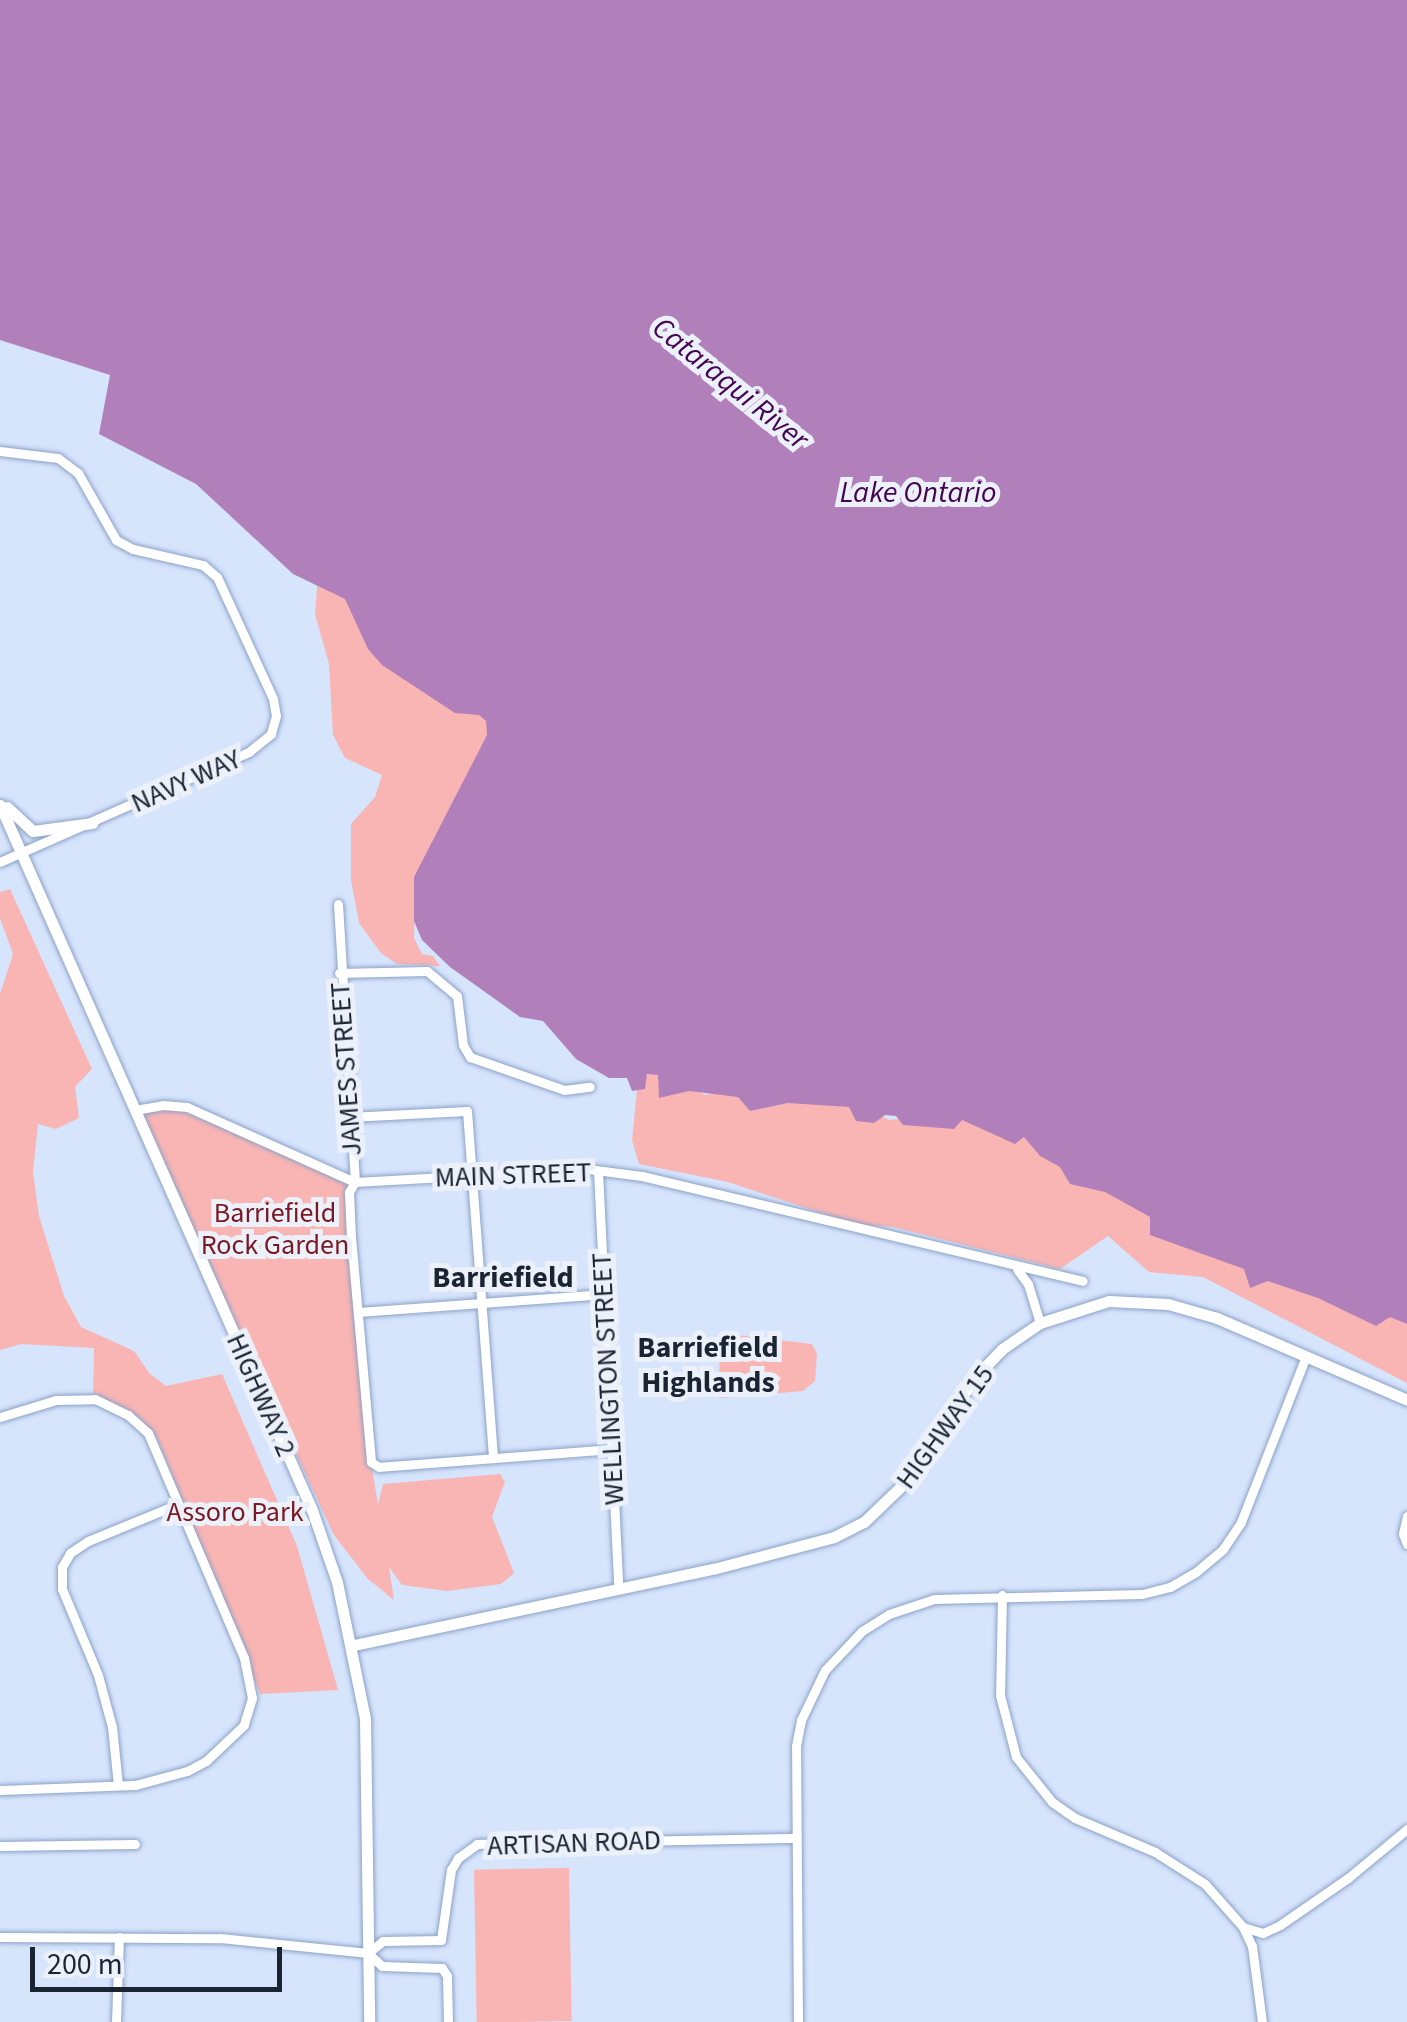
<!DOCTYPE html>
<style>
body{margin:0}
#map{position:relative;width:1407px;height:2022px;overflow:hidden;background:#d6e4fc;font-family:"Source Sans 3",sans-serif}
div>[style]{position:absolute}
[style*='--x']{left:calc(var(--x)*1px);top:calc(var(--y)*1px);width:calc(var(--w)*1px);rotate:calc(var(--a)*1deg)}
.green>*{inset:0;background:#f9b5b4;transform-origin:0 0}
.water>*{inset:0;background:#b180bb}
.roads{filter:drop-shadow(0 0 2px #8ba2c7) drop-shadow(0 0 2px #8ba2c7)}
.minor>*{height:9px;margin:-4.5px;padding:0 4.5px;transform-origin:4.5px;border-radius:4.5px;background:#fff}
.major>*{height:11px;margin:-5.5px;padding:0 5.5px;transform-origin:5.5px;border-radius:5.5px;background:#fff}
span{translate:-50% -50%;white-space:nowrap;text-align:center;line-height:1.15;-webkit-text-stroke:10px #ecf1f9;paint-order:stroke}
.street-label{font-size:28px;color:#1b2433}
.park-label{font-size:28px;color:#791823}
.water-label{font-size:30px;color:#440450;font-style:italic}
.neighbourhood-label{font-size:30px;color:#1b2433;font-weight:700}
.scale{position:absolute;left:30px;top:1947px;width:252px;height:45px;box-sizing:border-box;border:5px solid #1b2433;border-top:0;padding-left:12px;font-size:30px;line-height:35px;white-space:nowrap;color:#1b2433;-webkit-text-stroke:8px #ecf1f9;paint-order:stroke}
</style>
<div id="map">
<div class="green">
<i style="clip-path:polygon(318px 577px,487px 709px,500px 731px,415px 896px,414px 938px,422px 954px,433px 956px,440px 966px,397px 964px,381px 953px,359px 923px,351px 880px,351px 824px,375px 797px,382px 775px,345px 758px,333px 735px,329px 664px,315px 614px)"></i>
<i style="clip-path:polygon(10px 889px,92px 1069px,75px 1087px,79px 1118px,56px 1129px,38px 1124px,33px 1172px,39px 1216px,64px 1296px,81px 1327px,134px 1351px,150px 1374px,166px 1386px,222px 1374px,297px 1546px,338px 1690px,260px 1694px,157px 1438px,135px 1420px,93px 1401px,94px 1348px,21px 1344px,0 1350px,0 994px,13px 954px,0 918px,0 892px)"></i>
<i style="clip-path:polygon(668px 1062px,704px 1095px,752px 1088px,784px 1104px,831px 1095px,890px 1120px,981px 1109px,1407px 1307px,1407px 1383px,1203px 1277px,1149px 1272px,1108px 1236px,1060px 1269px,893px 1227px,854px 1224px,728px 1182px,639px 1164px,632px 1140px,638px 1081px)"></i>
<i style="clip-path:polygon(175px 1104px,355px 1182px,349px 1193px,370px 1456px,378px 1505px,383px 1484px,500px 1474px,505px 1482px,492px 1517px,514px 1573px,501px 1584px,447px 1591px,402px 1585px,389px 1567px,394px 1600px,368px 1579px,334px 1535px,135px 1110px)"></i>
<i style="clip-path:polygon(720px 1333px,812px 1344px,817px 1354px,815px 1381px,803px 1391px,719px 1398px)"></i>
<i style="left:569px;top:1868px;width:153px;height:95px;rotate:89deg"></i>
</div>
<div class="water">
<i style="clip-path:polygon(0 0,1407px 0,1407px 1324px,1390px 1317px,1376px 1326px,1318px 1298px,1268px 1281px,1250px 1288px,1244px 1269px,1150px 1235px,1150px 1217px,1105px 1192px,1070px 1184px,1060px 1167px,1040px 1156px,1024px 1137px,1015px 1144px,962px 1120px,954px 1129px,903px 1125px,896px 1116px,885px 1115px,874px 1123px,856px 1121px,849px 1107px,788px 1103px,750px 1111px,738px 1097px,689px 1091px,659px 1098px,658px 1075px,647px 1074px,645px 1089px,632px 1091px,627px 1078px,609px 1078px,576px 1059px,543px 1021px,520px 1017px,450px 967px,422px 940px,414px 921px,414px 877px,487px 735px,486px 721px,479px 715px,455px 713px,382px 665px,368px 649px,345px 599px,293px 574px,196px 484px,99px 434px,110px 375px,0 340px)"></i>
</div>
<div class="roads">
<div class="minor">
<i style="--x:0;--y:451;--w:58;--a:6.9"></i>
<i style="--x:58;--y:458;--w:25;--a:37"></i>
<i style="--x:78;--y:473;--w:77;--a:60.4"></i>
<i style="--x:116;--y:540;--w:19;--a:28"></i>
<i style="--x:133;--y:549;--w:72;--a:12.9"></i>
<i style="--x:203;--y:565;--w:18;--a:41"></i>
<i style="--x:217;--y:577;--w:134;--a:65.3"></i>
<i style="--x:273;--y:699;--w:17;--a:80"></i>
<i style="--x:276;--y:716;--w:19;--a:106"></i>
<i style="--x:271;--y:734;--w:28;--a:141"></i>
<i style="--x:249;--y:752;--w:272;--a:156.2"></i>
<i style="--x:338;--y:904;--w:279;--a:86.5"></i>
<i style="--x:355;--y:1182;--w:12;--a:121"></i>
<i style="--x:349;--y:1192;--w:45;--a:87.5"></i>
<i style="--x:351;--y:1237;--w:226;--a:84.9"></i>
<i style="--x:371;--y:1462;--w:9;--a:32"></i>
<i style="--x:379;--y:1467;--w:233;--a:-4.4"></i>
<i style="--x:339;--y:973;--w:88;--a:-1.3"></i>
<i style="--x:427;--y:971;--w:39;--a:40"></i>
<i style="--x:457;--y:996;--w:49;--a:83"></i>
<i style="--x:463;--y:1045;--w:14;--a:60"></i>
<i style="--x:470;--y:1057;--w:100;--a:19.3"></i>
<i style="--x:564;--y:1090;--w:26;--a:-7"></i>
<i style="--x:135;--y:1110;--w:28;--a:-10"></i>
<i style="--x:163;--y:1105;--w:24;--a:5"></i>
<i style="--x:187;--y:1107;--w:184;--a:24.1"></i>
<i style="--x:355;--y:1182;--w:233;--a:-3.2"></i>
<i style="--x:588;--y:1169;--w:54;--a:7.4"></i>
<i style="--x:642;--y:1176;--w:453;--a:13.4"></i>
<i style="--x:349;--y:1117;--w:118;--a:-2.9"></i>
<i style="--x:467;--y:1111;--w:348;--a:85.7"></i>
<i style="--x:598;--y:1171;--w:416;--a:87.2"></i>
<i style="--x:1017;--y:1269;--w:19;--a:54"></i>
<i style="--x:1028;--y:1284;--w:41;--a:72.9"></i>
<i style="--x:359;--y:1312;--w:246;--a:-4.2"></i>
<i style="--x:0;--y:1417;--w:59;--a:-16.9"></i>
<i style="--x:56;--y:1400;--w:39;--a:-1"></i>
<i style="--x:95;--y:1399;--w:37;--a:26"></i>
<i style="--x:128;--y:1415;--w:27;--a:42"></i>
<i style="--x:148;--y:1433;--w:245;--a:66.9"></i>
<i style="--x:244;--y:1658;--w:41;--a:78.7"></i>
<i style="--x:252;--y:1698;--w:28;--a:107"></i>
<i style="--x:244;--y:1725;--w:52;--a:136.5"></i>
<i style="--x:206;--y:1761;--w:21;--a:152"></i>
<i style="--x:187;--y:1771;--w:54;--a:164.9"></i>
<i style="--x:135;--y:1785;--w:135;--a:177.9"></i>
<i style="--x:1407;--y:1516;--w:18;--a:103"></i>
<i style="--x:1403;--y:1534;--w:11;--a:68"></i>
<i style="--x:1002;--y:1595;--w:100;--a:91.1"></i>
<i style="--x:1000;--y:1695;--w:64;--a:75.5"></i>
<i style="--x:1016;--y:1757;--w:58;--a:51.3"></i>
<i style="--x:1052;--y:1802;--w:28;--a:35"></i>
<i style="--x:1075;--y:1818;--w:87;--a:23"></i>
<i style="--x:1155;--y:1852;--w:59;--a:32.6"></i>
<i style="--x:1205;--y:1884;--w:57;--a:48.5"></i>
<i style="--x:1243;--y:1927;--w:21;--a:65"></i>
<i style="--x:1252;--y:1946;--w:77;--a:82.5"></i>
<i style="--x:118;--y:1785;--w:58;--a:-95.9"></i>
<i style="--x:112;--y:1727;--w:54;--a:-105.1"></i>
<i style="--x:98;--y:1675;--w:93;--a:-112.7"></i>
<i style="--x:62;--y:1589;--w:22;--a:-90"></i>
<i style="--x:62;--y:1567;--w:16;--a:-60"></i>
<i style="--x:70;--y:1553;--w:22;--a:-34"></i>
<i style="--x:88;--y:1541;--w:97;--a:-22.3"></i>
<i style="--x:0;--y:1846;--w:135;--a:-0.8"></i>
<i style="--x:1243;--y:1927;--w:21;--a:17"></i>
<i style="--x:1263;--y:1933;--w:19;--a:-25"></i>
<i style="--x:1280;--y:1925;--w:83;--a:-34.7"></i>
<i style="--x:1348;--y:1878;--w:77;--a:-39.7"></i>
<i style="--x:0;--y:1937;--w:220;--a:0.3"></i>
<i style="--x:220;--y:1938;--w:149;--a:5.8"></i>
<i style="--x:368;--y:1953;--w:19;--a:-39"></i>
<i style="--x:383;--y:1941;--w:58;--a:-1"></i>
<i style="--x:441;--y:1940;--w:71;--a:-81.9"></i>
<i style="--x:451;--y:1870;--w:14;--a:-60"></i>
<i style="--x:458;--y:1858;--w:24;--a:-36"></i>
<i style="--x:477;--y:1844;--w:319;--a:-1.1"></i>
<i style="--x:368;--y:1953;--w:19;--a:43"></i>
<i style="--x:382;--y:1966;--w:60;--a:1.9"></i>
<i style="--x:442;--y:1968;--w:9;--a:58"></i>
<i style="--x:447;--y:1976;--w:46;--a:88.8"></i>
<i style="--x:116;--y:2022;--w:85;--a:-88"></i>
<i style="--x:798;--y:2022;--w:276;--a:-90.4"></i>
<i style="--x:796;--y:1746;--w:26;--a:-79"></i>
<i style="--x:801;--y:1720;--w:55;--a:-64.4"></i>
<i style="--x:825;--y:1670;--w:54;--a:-46.5"></i>
<i style="--x:862;--y:1631;--w:32;--a:-32"></i>
<i style="--x:889;--y:1614;--w:47;--a:-18.4"></i>
<i style="--x:934;--y:1599;--w:208;--a:-1.4"></i>
<i style="--x:1142;--y:1594;--w:29;--a:-14"></i>
<i style="--x:1170;--y:1587;--w:30;--a:-30"></i>
<i style="--x:1196;--y:1572;--w:35;--a:-40"></i>
<i style="--x:1223;--y:1549;--w:32;--a:-56"></i>
<i style="--x:1241;--y:1522;--w:178;--a:-68.6"></i>
</div>
<div class="major">
<i style="--x:0;--y:805;--w:771;--a:66.13"></i>
<i style="--x:312;--y:1510;--w:76;--a:70.9"></i>
<i style="--x:337;--y:1582;--w:140;--a:78.4"></i>
<i style="--x:365;--y:1719;--w:303;--a:89.2"></i>
<i style="--x:7;--y:807;--w:35;--a:43"></i>
<i style="--x:33;--y:831;--w:60;--a:-7.7"></i>
<i style="--x:354;--y:1645;--w:367;--a:-12"></i>
<i style="--x:713;--y:1569;--w:125;--a:-14.8"></i>
<i style="--x:834;--y:1537;--w:34;--a:-27"></i>
<i style="--x:864;--y:1522;--w:71;--a:-43.9"></i>
<i style="--x:915;--y:1473;--w:55;--a:-61.6"></i>
<i style="--x:941;--y:1425;--w:63;--a:-54"></i>
<i style="--x:978;--y:1374;--w:35;--a:-46"></i>
<i style="--x:1002;--y:1349;--w:46;--a:-34.4"></i>
<i style="--x:1040;--y:1323;--w:72;--a:-17.7"></i>
<i style="--x:1109;--y:1301;--w:59;--a:2.9"></i>
<i style="--x:1168;--y:1304;--w:51;--a:15.9"></i>
<i style="--x:1217;--y:1318;--w:207;--a:23.3"></i>
</div>
</div>
<div class="street-label">
<span style="left:186px;top:781px;rotate:-24deg">NAVY WAY</span>
<span style="left:346px;top:1069px;rotate:-94deg">JAMES STREET</span>
<span style="left:513px;top:1175px;rotate:-2deg">MAIN STREET</span>
<span style="left:608px;top:1379px;rotate:-93deg">WELLINGTON STREET</span>
<span style="left:261px;top:1395px;rotate:66deg">HIGHWAY 2</span>
<span style="left:945px;top:1427px;rotate:-54deg">HIGHWAY 15</span>
<span style="left:574px;top:1843px;rotate:-2deg">ARTISAN ROAD</span>
</div>
<div class="park-label">
<span style="left:275px;top:1229px">Barriefield<br>Rock Garden</span>
<span style="left:235px;top:1512px">Assoro Park</span>
</div>
<div class="water-label">
<span style="left:730px;top:384px;rotate:39deg">Cataraqui River</span>
<span style="left:918px;top:493px">Lake Ontario</span>
</div>
<div class="neighbourhood-label">
<span style="left:503px;top:1278px">Barriefield</span>
<span style="left:708px;top:1365px">Barriefield<br>Highlands</span>
</div>
<div class="scale">200 m</div>
</div>
